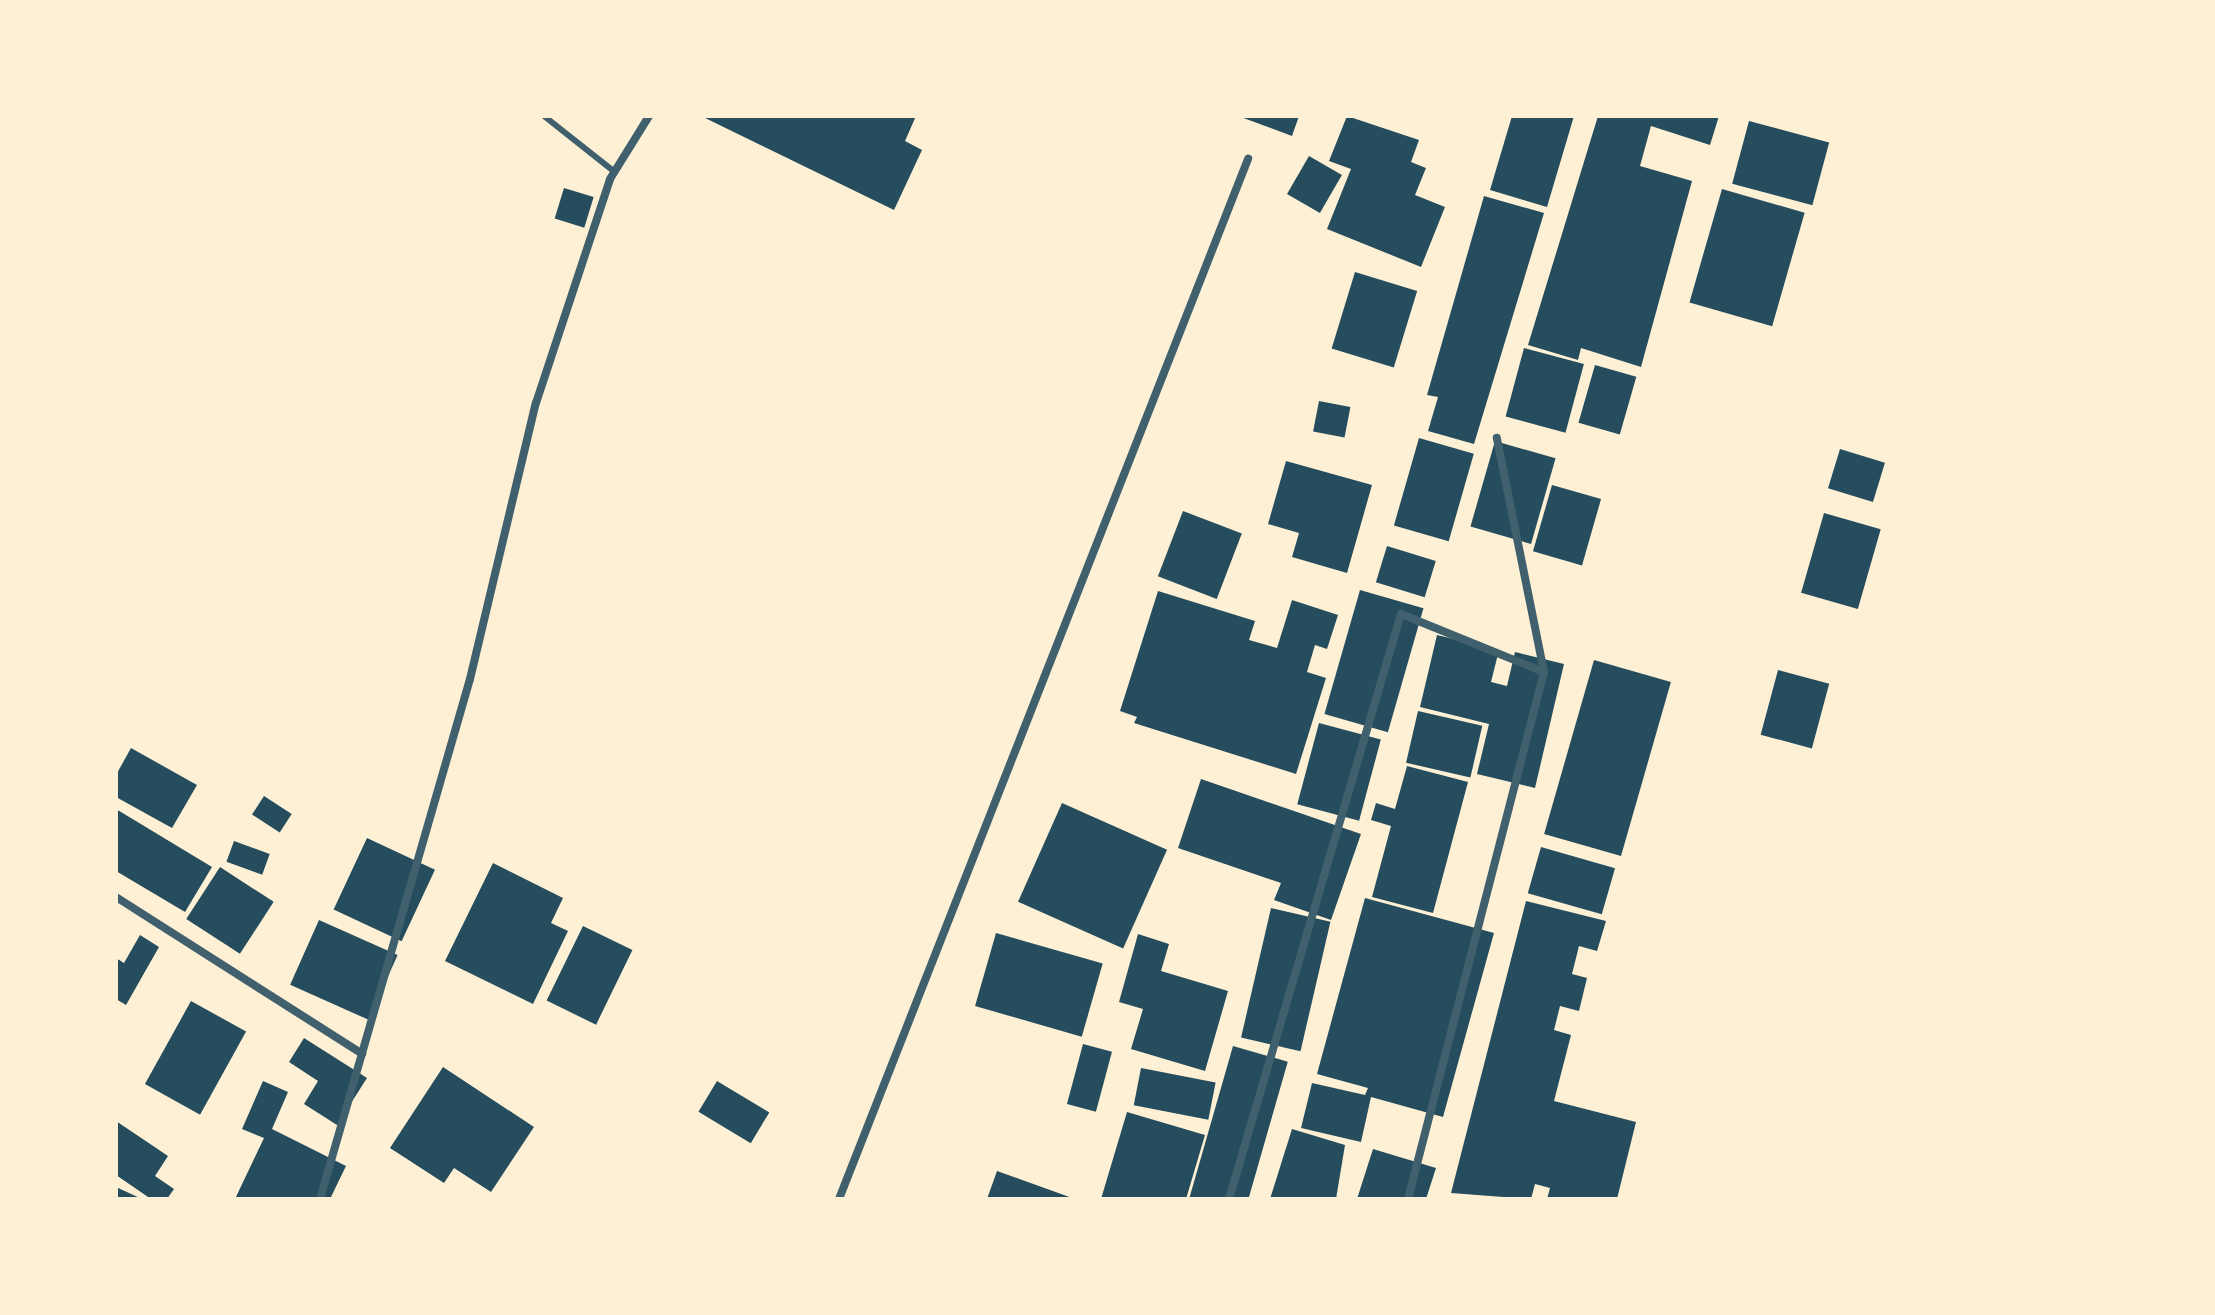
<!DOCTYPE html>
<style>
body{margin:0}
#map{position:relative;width:2215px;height:1315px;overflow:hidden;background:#fdf0d5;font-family:Inter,sans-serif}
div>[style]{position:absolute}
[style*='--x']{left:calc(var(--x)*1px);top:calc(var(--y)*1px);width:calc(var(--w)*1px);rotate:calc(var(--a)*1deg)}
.building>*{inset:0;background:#264d5e;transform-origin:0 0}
.service>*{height:6px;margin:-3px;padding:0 3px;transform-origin:3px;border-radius:3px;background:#3f606c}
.minor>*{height:8px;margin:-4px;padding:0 4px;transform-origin:4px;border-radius:4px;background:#3f606c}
span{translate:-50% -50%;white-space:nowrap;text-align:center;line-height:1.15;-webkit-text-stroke:6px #fdf0d5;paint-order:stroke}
.frame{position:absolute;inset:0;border:118px solid #fdf0d5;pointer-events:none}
</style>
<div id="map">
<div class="building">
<i style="clip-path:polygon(701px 116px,916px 116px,905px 141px,922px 150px,894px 210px)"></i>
<i style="clip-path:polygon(1238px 116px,1299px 116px,1292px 136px)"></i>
<i style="clip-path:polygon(1347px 116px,1419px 140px,1411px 162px,1426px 168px,1415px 195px,1445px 207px,1421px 267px,1327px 229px,1351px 169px,1329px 161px)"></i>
<i style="clip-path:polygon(1512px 116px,1574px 116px,1547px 207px,1490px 190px)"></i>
<i style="clip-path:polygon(1598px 116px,1719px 116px,1710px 145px,1651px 126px,1640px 166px,1692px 181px,1641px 367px,1581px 348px,1578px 360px,1528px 345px)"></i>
<i style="left:1749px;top:121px;width:83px;height:65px;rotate:15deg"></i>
<i style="left:1309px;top:156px;width:38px;height:44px;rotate:30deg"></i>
<i style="left:564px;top:188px;width:31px;height:32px;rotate:17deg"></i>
<i style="left:1722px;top:189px;width:86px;height:118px;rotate:16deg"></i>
<i style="clip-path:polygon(1484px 196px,1544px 213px,1474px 444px,1428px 431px,1438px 397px,1427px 395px)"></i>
<i style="left:1355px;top:272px;width:65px;height:80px;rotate:17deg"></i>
<i style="left:1524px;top:348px;width:62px;height:71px;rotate:15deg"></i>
<i style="left:1595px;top:365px;width:43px;height:60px;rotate:16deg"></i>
<i style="left:1319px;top:401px;width:32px;height:31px;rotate:11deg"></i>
<i style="left:1419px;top:438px;width:57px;height:91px;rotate:16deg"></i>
<i style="left:1495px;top:441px;width:63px;height:89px;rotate:16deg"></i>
<i style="left:1840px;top:449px;width:47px;height:41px;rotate:17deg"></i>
<i style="clip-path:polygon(1286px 461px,1372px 485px,1347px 573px,1292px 557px,1299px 533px,1268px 524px)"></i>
<i style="left:1552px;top:485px;width:51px;height:69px;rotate:16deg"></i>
<i style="left:1183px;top:511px;width:63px;height:70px;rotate:21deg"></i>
<i style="left:1824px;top:513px;width:59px;height:83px;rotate:16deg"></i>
<i style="left:1387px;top:546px;width:51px;height:38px;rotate:17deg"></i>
<i style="left:1360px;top:590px;width:66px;height:129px;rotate:16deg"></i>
<i style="clip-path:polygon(1158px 591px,1255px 621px,1249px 640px,1277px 648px,1292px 600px,1338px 615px,1327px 649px,1315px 645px,1307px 672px,1326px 678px,1296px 774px,1134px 723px,1137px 717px,1120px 711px)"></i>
<i style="clip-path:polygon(1437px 635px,1499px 650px,1491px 682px,1507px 686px,1515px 652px,1564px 664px,1535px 788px,1477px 774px,1489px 724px,1420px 707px)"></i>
<i style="left:1594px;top:660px;width:80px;height:181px;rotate:16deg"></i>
<i style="left:1778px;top:670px;width:53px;height:67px;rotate:15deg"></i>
<i style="left:1418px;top:711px;width:66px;height:53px;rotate:13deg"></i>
<i style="left:1319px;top:723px;width:64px;height:84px;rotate:15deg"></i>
<i style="clip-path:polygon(131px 748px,197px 785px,172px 828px,116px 797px,116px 775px)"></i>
<i style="clip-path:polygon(1407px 766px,1468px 782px,1433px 913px,1372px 897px,1391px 826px,1371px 820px,1376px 803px,1395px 809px)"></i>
<i style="clip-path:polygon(1201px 779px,1361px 834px,1331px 920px,1274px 900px,1281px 883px,1178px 848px)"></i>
<i style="left:264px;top:796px;width:33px;height:22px;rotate:33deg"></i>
<i style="left:1062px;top:803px;width:115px;height:108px;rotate:24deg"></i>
<i style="clip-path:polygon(116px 809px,212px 867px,185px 912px,116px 871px)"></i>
<i style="left:367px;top:838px;width:75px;height:79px;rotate:25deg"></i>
<i style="left:234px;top:841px;width:38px;height:22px;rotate:20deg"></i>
<i style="left:1541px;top:847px;width:77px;height:48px;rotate:16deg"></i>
<i style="clip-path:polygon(493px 863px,563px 898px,551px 923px,568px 931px,533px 1004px,445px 961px)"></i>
<i style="left:220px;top:867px;width:64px;height:62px;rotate:33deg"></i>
<i style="clip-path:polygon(1365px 898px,1494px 933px,1443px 1117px,1371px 1097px,1361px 1142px,1301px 1128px,1312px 1083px,1365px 1095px,1368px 1088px,1317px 1074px)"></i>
<i style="clip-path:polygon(1526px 901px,1606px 921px,1597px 951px,1579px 946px,1572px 974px,1587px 978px,1579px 1011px,1560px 1006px,1554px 1030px,1571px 1035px,1554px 1101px,1636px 1122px,1617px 1199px,1547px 1199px,1550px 1188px,1535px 1184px,1531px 1199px,1451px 1193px)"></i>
<i style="left:1271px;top:908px;width:61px;height:133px;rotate:13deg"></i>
<i style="left:319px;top:920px;width:86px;height:71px;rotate:24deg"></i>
<i style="left:583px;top:926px;width:55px;height:83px;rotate:26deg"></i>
<i style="left:996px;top:933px;width:111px;height:76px;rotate:16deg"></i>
<i style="clip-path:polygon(1138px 934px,1169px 944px,1161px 971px,1228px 991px,1205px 1071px,1131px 1049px,1143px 1009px,1119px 1002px)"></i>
<i style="clip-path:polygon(140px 935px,159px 947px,126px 1005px,116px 999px,116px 958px,124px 963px)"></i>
<i style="left:191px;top:1001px;width:63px;height:95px;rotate:29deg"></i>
<i style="clip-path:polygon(304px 1038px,367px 1078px,337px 1125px,304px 1104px,318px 1081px,289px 1062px)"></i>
<i style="left:1083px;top:1044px;width:30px;height:62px;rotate:15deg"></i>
<i style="left:1233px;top:1046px;width:57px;height:160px;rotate:16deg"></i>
<i style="clip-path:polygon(443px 1067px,534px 1127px,491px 1192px,454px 1168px,444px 1183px,390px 1148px)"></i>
<i style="left:1141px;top:1068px;width:76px;height:38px;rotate:11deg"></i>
<i style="clip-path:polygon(263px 1081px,288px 1092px,272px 1129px,346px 1166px,330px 1199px,235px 1199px,264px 1138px,242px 1129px)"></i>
<i style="left:717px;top:1081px;width:61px;height:36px;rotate:31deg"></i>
<i style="clip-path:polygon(1127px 1112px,1205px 1135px,1186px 1199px,1101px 1199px)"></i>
<i style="clip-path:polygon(116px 1121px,168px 1156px,155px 1176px,174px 1189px,167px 1199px,151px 1199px,116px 1175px)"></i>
<i style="clip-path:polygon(1292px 1129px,1345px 1145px,1336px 1199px,1270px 1199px)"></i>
<i style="clip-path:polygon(1373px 1149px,1436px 1168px,1426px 1199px,1357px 1199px)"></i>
<i style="clip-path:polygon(997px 1171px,1075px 1199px,987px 1199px)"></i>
<i style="clip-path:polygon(116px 1187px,142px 1199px,116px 1199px)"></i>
</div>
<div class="service">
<i style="--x:544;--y:116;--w:90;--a:38.3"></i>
</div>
<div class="minor">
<i style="--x:116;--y:897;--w:292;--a:32.5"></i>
<i style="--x:320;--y:1199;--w:541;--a:-73.91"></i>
<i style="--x:470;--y:679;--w:284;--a:-76.6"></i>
<i style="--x:536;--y:403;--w:236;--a:-71.7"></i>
<i style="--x:610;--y:179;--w:74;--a:-58.2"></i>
<i style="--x:839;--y:1199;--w:1118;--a:-68.53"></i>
<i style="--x:1229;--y:1199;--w:610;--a:-73.62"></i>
<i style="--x:1401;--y:614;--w:154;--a:22.1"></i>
<i style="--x:1408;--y:1199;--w:544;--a:-75.53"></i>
<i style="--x:1544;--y:672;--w:239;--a:-101.4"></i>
</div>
<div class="frame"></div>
</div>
